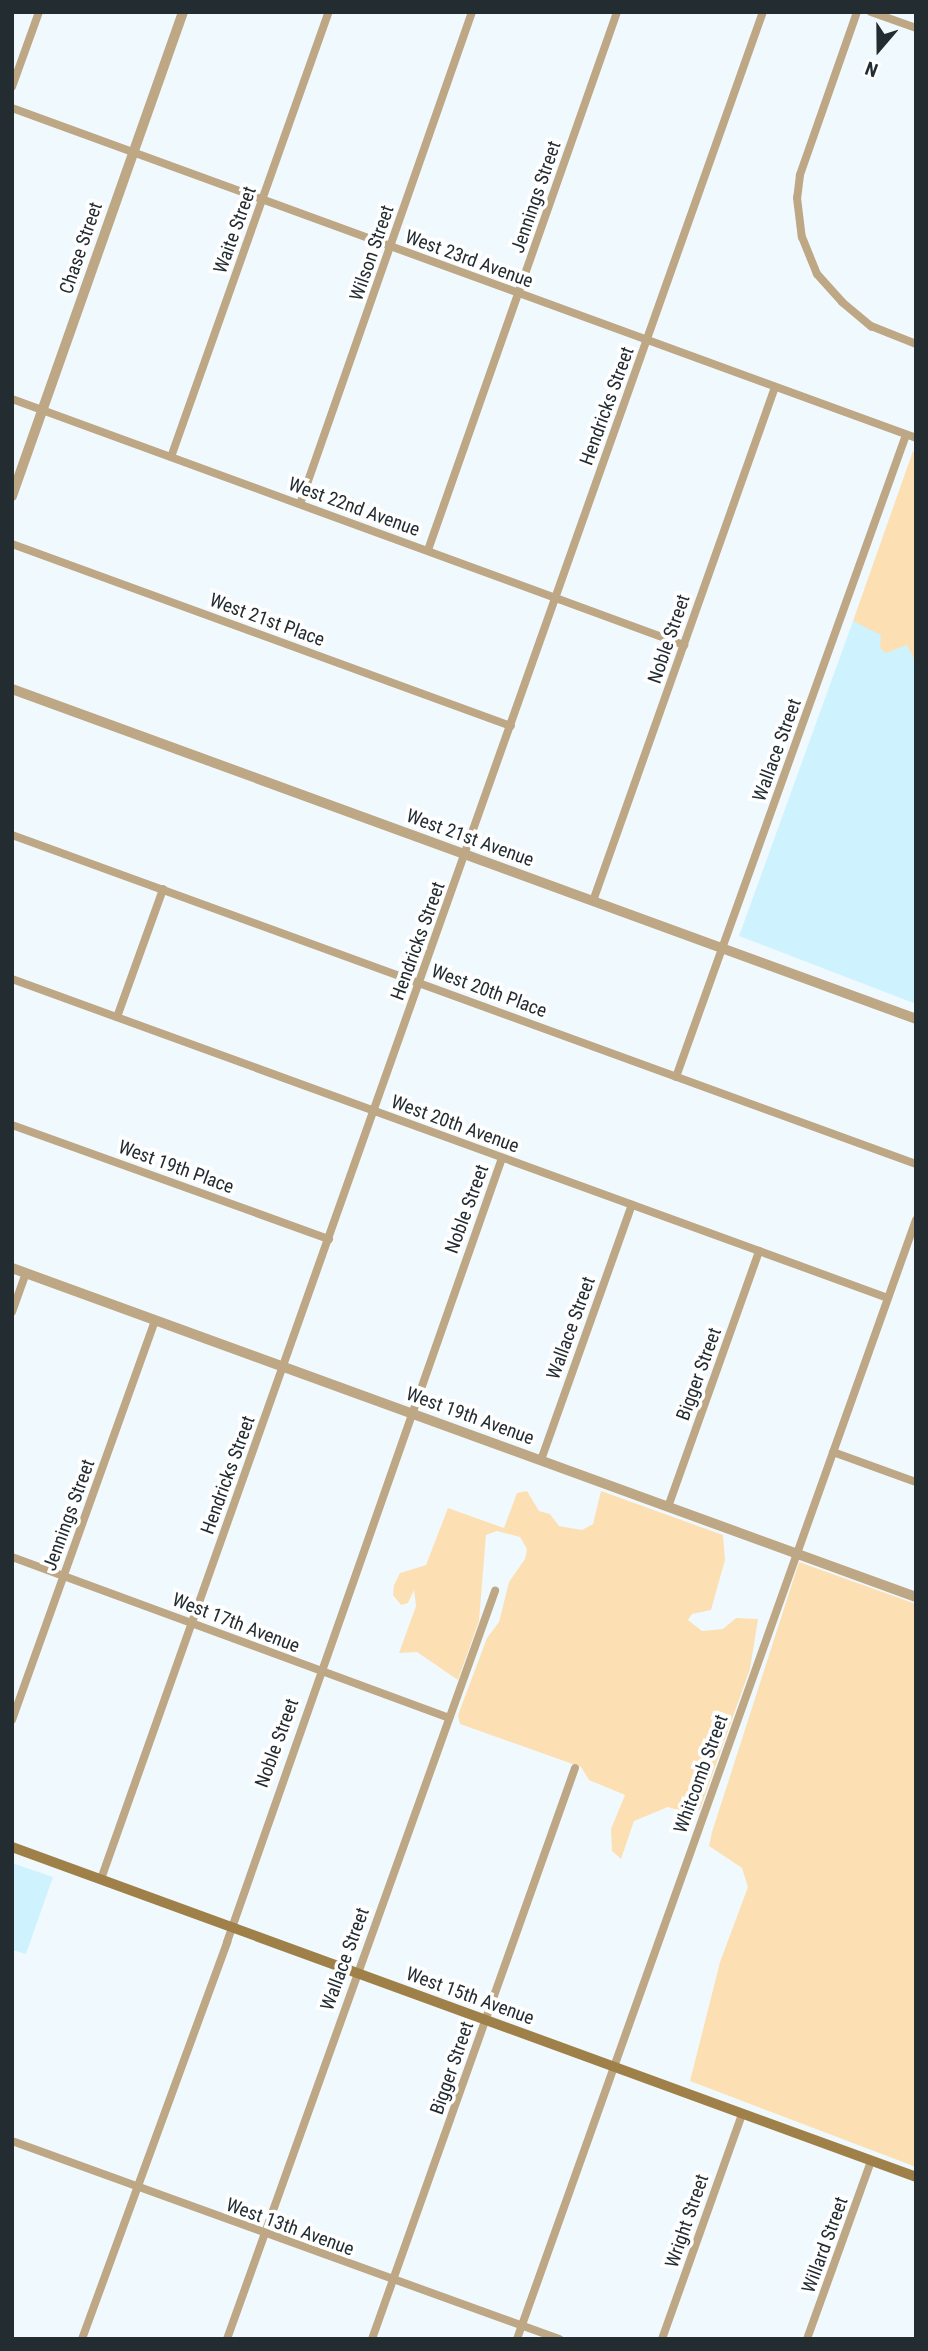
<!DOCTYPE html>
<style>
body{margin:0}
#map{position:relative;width:928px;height:2351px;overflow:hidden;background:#f0fafe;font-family:"Roboto Condensed",sans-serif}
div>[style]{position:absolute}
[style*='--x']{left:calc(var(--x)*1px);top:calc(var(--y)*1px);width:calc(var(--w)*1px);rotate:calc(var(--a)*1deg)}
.built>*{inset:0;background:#cff2ff}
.green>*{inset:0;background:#fce0b4}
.minor>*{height:8px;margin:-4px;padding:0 4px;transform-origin:4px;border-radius:4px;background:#bea784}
.tertiary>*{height:10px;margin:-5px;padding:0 5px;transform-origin:5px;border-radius:5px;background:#bea784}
.secondary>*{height:10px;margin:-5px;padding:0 5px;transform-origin:5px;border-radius:5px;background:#a08049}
span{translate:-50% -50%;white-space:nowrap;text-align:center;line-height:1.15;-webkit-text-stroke:7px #fff;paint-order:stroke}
.street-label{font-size:19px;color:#232d31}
.frame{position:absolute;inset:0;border:14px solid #232d31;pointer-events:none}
.north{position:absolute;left:844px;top:14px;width:70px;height:70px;-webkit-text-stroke:5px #fff;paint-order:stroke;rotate:200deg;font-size:19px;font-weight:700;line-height:28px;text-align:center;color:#232d31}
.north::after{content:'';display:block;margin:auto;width:24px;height:32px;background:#232d31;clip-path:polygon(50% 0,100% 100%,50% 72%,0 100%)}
</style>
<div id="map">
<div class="built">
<i style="clip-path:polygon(853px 621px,916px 644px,916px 1004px,739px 936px)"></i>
<i style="clip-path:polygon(12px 1863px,53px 1877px,26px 1954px,12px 1950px)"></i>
</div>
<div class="green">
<i style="clip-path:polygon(913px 451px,916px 452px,916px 663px,907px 645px,886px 653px,880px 648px,881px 635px,853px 621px)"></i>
<i style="clip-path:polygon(527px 1491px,539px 1511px,550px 1514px,559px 1526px,582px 1530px,593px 1524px,601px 1491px,723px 1535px,725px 1560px,711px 1610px,692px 1614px,688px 1620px,702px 1631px,723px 1629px,736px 1618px,758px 1619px,750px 1669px,700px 1809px,690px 1814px,668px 1807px,634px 1821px,621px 1859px,612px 1851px,611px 1829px,625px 1795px,589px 1780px,581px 1767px,460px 1724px,458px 1715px,487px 1638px,499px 1622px,509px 1582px,525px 1559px,527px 1549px,520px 1537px,497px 1531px,486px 1535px,479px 1621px,458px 1680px,417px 1652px,399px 1653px,416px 1606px,414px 1590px,408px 1603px,401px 1605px,393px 1595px,394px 1585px,400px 1573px,426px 1565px,448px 1508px,504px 1528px,517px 1493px)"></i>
<i style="clip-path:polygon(799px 1562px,916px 1604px,916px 2167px,690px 2081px,720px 1962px,748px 1887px,742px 1868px,709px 1846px,712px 1832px)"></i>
</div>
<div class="minor">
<i style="--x:857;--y:12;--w:173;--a:109.3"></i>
<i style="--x:800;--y:175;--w:23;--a:97"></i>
<i style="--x:797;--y:198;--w:39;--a:83"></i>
<i style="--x:802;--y:237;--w:40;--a:68"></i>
<i style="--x:817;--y:274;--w:38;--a:48"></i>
<i style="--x:842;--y:302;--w:38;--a:40"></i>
<i style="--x:871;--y:326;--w:48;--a:21.8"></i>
<i style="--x:871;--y:12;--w:48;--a:19.6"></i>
<i style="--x:12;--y:87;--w:80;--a:-70.2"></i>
<i style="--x:12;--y:108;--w:962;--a:20.05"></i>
<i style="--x:12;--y:399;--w:716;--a:20.11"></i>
<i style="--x:171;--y:457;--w:472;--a:-70.5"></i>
<i style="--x:300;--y:504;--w:521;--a:-70.73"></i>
<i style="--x:12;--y:544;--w:531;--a:20.04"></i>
<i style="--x:428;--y:550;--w:570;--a:-70.64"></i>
<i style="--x:12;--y:835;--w:962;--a:20"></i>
<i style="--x:593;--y:901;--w:545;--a:-70.5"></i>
<i style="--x:12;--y:979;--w:932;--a:20.01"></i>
<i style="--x:117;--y:1017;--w:136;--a:-70.2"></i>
<i style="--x:676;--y:1077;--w:682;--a:-70.29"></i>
<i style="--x:12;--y:1125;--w:337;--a:19.8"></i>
<i style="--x:12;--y:1312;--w:41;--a:-70.3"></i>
<i style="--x:833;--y:1452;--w:88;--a:19.9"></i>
<i style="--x:541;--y:1460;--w:271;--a:-70.4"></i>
<i style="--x:668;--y:1507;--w:272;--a:-70.4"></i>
<i style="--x:12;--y:1557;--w:466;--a:20.2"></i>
<i style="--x:12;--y:1720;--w:425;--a:-70.3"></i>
<i style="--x:101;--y:1879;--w:1981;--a:-70.48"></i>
<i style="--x:12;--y:2141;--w:582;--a:19.9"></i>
<i style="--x:82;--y:2339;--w:423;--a:-69.9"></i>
<i style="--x:227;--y:1942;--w:831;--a:-70.67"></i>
<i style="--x:227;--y:2339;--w:795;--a:-70.29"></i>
<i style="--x:372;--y:2339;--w:606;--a:-70.43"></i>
<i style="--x:517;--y:2339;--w:1188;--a:-70.38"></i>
<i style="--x:662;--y:2339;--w:239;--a:-70.4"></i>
<i style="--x:807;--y:2339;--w:189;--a:-70.2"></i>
</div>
<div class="tertiary">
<i style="--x:12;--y:496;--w:513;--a:-70.54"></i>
<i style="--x:12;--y:689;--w:962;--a:20.05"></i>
<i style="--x:12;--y:1268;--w:962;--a:20"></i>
</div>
<div class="secondary">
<i style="--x:12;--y:1847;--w:962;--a:20.05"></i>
</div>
<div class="street-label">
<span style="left:536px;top:197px;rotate:-71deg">Jennings Street</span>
<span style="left:235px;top:230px;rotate:-70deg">Waite Street</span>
<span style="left:81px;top:248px;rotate:-71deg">Chase Street</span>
<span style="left:372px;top:253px;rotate:-71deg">Wilson Street</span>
<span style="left:469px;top:259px;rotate:20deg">West 23rd Avenue</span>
<span style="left:607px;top:406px;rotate:-70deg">Hendricks Street</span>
<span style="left:354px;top:507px;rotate:20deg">West 22nd Avenue</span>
<span style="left:267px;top:620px;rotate:20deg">West 21st Place</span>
<span style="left:669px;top:639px;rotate:-71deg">Noble Street</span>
<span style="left:777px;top:750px;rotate:-70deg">Wallace Street</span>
<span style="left:470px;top:838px;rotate:20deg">West 21st Avenue</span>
<span style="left:418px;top:941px;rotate:-70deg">Hendricks Street</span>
<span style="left:489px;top:991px;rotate:20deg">West 20th Place</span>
<span style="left:455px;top:1124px;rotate:20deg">West 20th Avenue</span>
<span style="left:176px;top:1167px;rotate:20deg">West 19th Place</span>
<span style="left:467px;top:1209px;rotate:-70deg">Noble Street</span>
<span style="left:571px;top:1328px;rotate:-70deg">Wallace Street</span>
<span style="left:699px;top:1374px;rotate:-70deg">Bigger Street</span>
<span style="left:470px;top:1416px;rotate:20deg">West 19th Avenue</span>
<span style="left:228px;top:1475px;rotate:-70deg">Hendricks Street</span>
<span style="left:69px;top:1515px;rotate:-70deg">Jennings Street</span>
<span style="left:236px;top:1623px;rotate:21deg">West 17th Avenue</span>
<span style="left:277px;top:1743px;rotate:-70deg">Noble Street</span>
<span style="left:701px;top:1774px;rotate:-70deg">Whitcomb Street</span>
<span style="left:345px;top:1959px;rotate:-70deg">Wallace Street</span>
<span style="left:470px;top:1996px;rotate:20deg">West 15th Avenue</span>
<span style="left:452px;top:2068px;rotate:-71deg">Bigger Street</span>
<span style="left:687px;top:2221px;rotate:-71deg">Wright Street</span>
<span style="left:290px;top:2227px;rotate:20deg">West 13th Avenue</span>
<span style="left:825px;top:2245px;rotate:-70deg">Willard Street</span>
</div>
<div class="frame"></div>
<div class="north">N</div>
</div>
